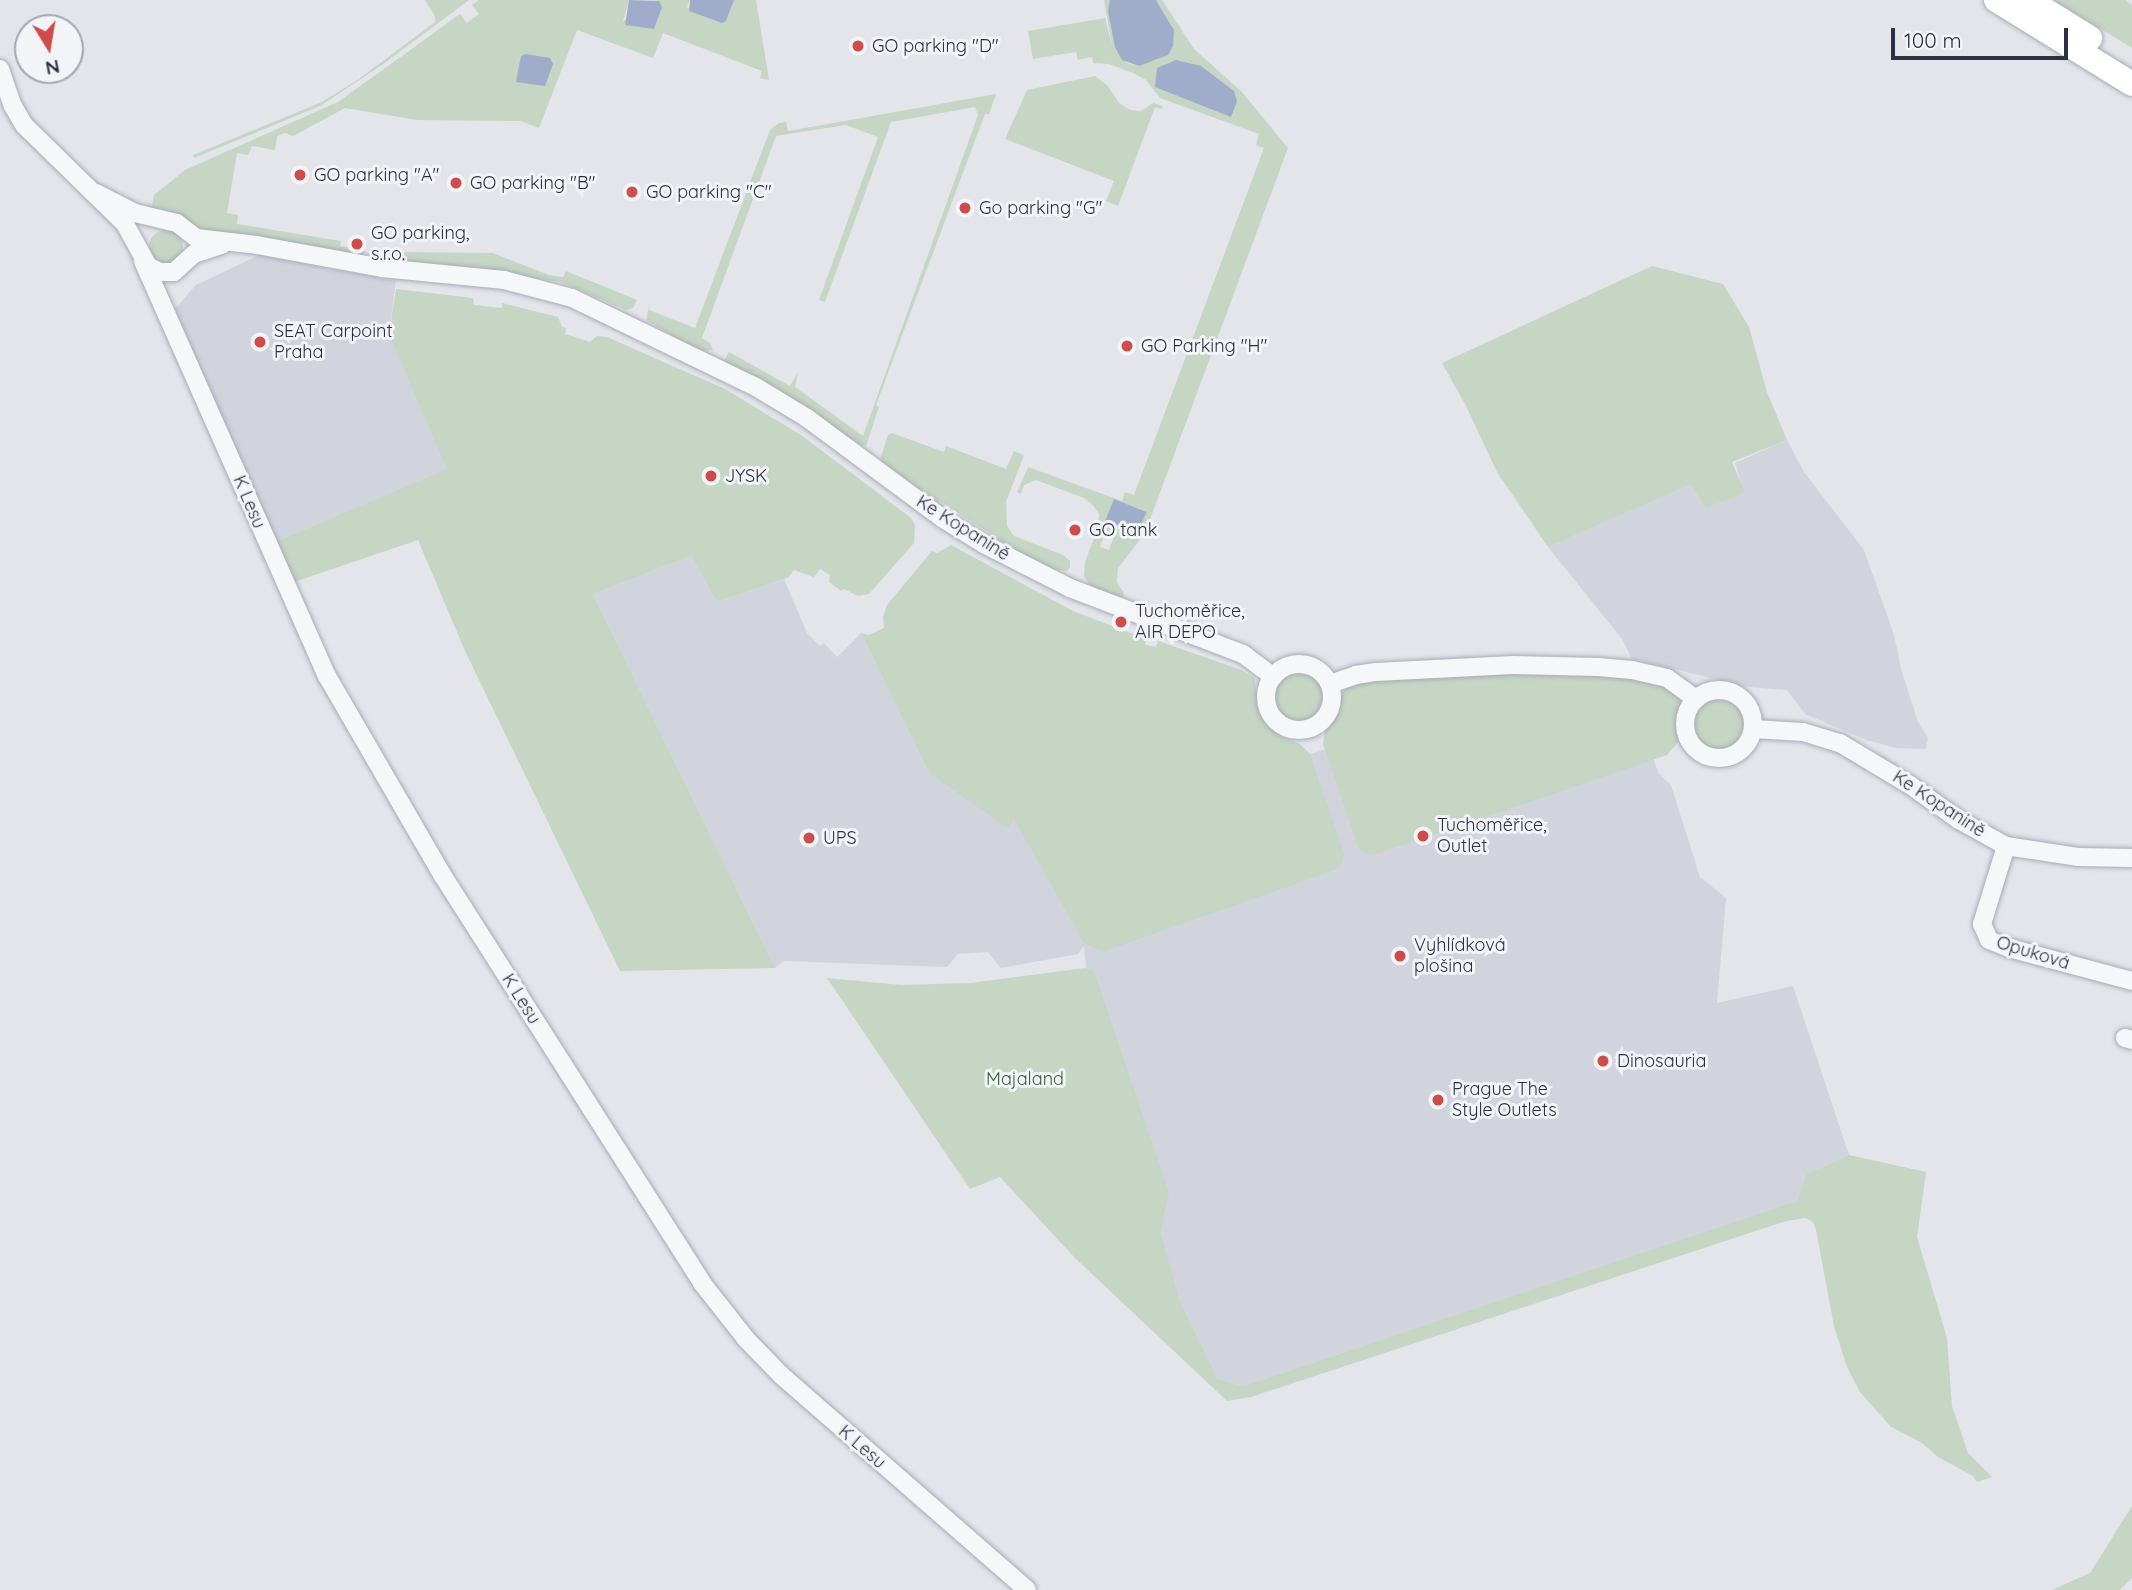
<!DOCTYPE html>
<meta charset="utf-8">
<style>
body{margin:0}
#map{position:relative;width:2132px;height:1590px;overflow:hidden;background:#e3e5eb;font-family:Quicksand,sans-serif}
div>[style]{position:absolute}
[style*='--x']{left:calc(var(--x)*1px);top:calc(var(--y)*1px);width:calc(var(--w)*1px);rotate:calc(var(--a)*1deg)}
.built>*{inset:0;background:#d1d4dd}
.green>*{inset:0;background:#c6d5c4}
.round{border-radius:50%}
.water>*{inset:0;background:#9fadcb;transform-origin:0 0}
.roads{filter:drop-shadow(0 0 2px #a8abb5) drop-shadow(0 0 2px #a8abb5)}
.minor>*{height:18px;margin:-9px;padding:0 9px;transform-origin:9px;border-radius:9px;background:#f6f7f9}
.minor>.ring{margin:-9px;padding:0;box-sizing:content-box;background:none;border:18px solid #f6f7f9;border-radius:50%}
.highway>*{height:24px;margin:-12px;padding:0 12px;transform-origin:12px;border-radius:12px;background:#fff}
.dots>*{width:19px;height:19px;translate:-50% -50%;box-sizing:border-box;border:4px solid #f3f4f8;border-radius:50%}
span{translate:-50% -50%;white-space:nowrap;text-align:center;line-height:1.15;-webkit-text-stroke:6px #f3f4f8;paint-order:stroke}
.poi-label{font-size:18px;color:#2b3043}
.left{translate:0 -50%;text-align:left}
.street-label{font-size:18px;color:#2b3043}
.park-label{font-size:18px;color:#395f38}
.north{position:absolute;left:14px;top:14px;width:70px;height:70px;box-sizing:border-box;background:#f3f4f8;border:2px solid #a3a6b0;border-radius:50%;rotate:169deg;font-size:19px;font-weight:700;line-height:28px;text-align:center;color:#2b3043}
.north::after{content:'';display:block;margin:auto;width:24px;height:32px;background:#ce4c4a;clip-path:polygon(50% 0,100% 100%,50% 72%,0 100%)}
.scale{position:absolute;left:1891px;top:28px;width:177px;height:32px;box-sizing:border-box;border:4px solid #2b3043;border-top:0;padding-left:9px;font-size:21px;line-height:24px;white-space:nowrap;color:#2b3043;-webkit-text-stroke:5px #f3f4f8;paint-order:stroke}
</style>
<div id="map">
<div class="built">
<i style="clip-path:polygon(259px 255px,396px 281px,389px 334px,448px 469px,275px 542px,175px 309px,196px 285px)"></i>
<i style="clip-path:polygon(1787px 440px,1804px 472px,1864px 550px,1894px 635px,1902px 672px,1918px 722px,1928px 738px,1926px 749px,1896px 748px,1866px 740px,1805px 714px,1787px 690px,1748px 687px,1632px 659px,1622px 639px,1548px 547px,1692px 483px,1707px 507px,1744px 492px,1735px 463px)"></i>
<i style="clip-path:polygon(691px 556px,717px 602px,784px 579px,807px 633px,820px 646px,824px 643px,837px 657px,861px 633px,929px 773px,1014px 819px,1146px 645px,1156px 647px,1158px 641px,1241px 670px,1245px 676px,1252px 718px,1308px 755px,1326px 749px,1653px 758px,1659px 774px,1671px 785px,1700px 877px,1726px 898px,1717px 1003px,1793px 986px,1849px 1155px,1806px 1174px,1797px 1201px,1243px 1386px,1218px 1379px,1179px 1299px,1156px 1231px,1087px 976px,1084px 945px,1078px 954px,1001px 968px,988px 952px,958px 954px,947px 967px,784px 961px,775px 968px,593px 594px)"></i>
</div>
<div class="green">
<i style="clip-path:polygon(425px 0,469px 0,382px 65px,320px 106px,194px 158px,193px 155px,322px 102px,359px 79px,435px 22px,435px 16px)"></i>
<i style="clip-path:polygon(479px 0,629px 0,623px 21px,659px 1px,653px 0,690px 0,687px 7px,726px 21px,734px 0,756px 0,769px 80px,760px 78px,762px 71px,663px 33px,653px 58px,577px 30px,539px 128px,520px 121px,417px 120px,345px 108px,293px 136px,285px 133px,277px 136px,275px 150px,252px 146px,248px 155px,237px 153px,227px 213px,238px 215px,237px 224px,341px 241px,340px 246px,366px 251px,363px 255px,316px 246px,199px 234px,151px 210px,154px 195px,185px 170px,338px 102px,460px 14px,467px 23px,479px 14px,472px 5px)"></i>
<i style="clip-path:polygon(1104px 0,1110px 0,1126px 63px,1139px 66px,1172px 26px,1156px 0,1162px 0,1194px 49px,1241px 91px,1288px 148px,1145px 533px,1118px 568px,1117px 582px,1124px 593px,1121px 602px,1092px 589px,1084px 576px,1085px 562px,1097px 530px,1105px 532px,1100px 547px,1109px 550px,1115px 534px,1098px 528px,1099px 514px,1093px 505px,1084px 498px,1036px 480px,1024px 485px,1021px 494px,1017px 492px,1028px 467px,1122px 501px,1125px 492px,1134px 495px,1264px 148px,1256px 145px,1259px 134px,1160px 98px,1146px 80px,1133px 73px,1109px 64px,1093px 63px,1092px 57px,1078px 60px,1076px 52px,1033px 59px,1028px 31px,1105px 18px,1112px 45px)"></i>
<i style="clip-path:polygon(2054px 0,2125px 0,2132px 5px,2132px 48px)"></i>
<i style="clip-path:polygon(1095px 76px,1107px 85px,1119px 103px,1130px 110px,1141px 111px,1153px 103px,1163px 106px,1162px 109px,1155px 107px,1118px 206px,1106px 201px,1114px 181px,1005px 139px,1027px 90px)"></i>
<i style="clip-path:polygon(996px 94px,989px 114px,985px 114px,876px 405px,879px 407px,866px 446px,860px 445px,785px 394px,725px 363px,725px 359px,729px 352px,790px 386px,798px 373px,795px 387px,863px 436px,978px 115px,975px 107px,891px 122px,825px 302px,819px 300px,878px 137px,846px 125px,776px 136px,702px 338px,710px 343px,713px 350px,699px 351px,646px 320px,650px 302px,649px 310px,695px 328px,770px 130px,779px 123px,786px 122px,788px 131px)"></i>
<i class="round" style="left:149px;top:230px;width:34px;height:34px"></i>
<i style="clip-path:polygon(394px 252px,493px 253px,549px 275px,563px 277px,566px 271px,637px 300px,633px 308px,626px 310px,561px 282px,391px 259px)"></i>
<i style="clip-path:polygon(1652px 266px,1723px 284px,1749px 327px,1767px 392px,1787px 440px,1732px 462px,1745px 492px,1706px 508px,1691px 484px,1548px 547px,1497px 472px,1465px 404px,1442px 363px)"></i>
<i style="clip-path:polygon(396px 289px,473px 298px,474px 305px,502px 308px,502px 303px,558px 317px,562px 327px,566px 328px,565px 334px,590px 342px,597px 336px,607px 337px,725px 389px,801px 435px,911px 518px,915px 525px,914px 543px,869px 594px,858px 596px,844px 589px,841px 591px,829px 582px,830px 575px,820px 569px,814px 577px,794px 570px,789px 577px,717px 602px,691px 556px,593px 594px,775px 968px,620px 971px,465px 651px,418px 540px,294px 582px,275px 542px,447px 469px,389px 334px)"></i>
<i style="clip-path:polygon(892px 433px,944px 452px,946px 446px,1006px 469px,1014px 451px,1024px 455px,1006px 502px,1007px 526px,1014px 536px,1063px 555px,1070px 561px,1070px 568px,1066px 571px,1053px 569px,1020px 553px,940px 501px,938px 502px,880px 460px,888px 435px)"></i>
<i style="clip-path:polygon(951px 545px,1073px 611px,1144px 638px,1146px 645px,1156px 647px,1158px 641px,1241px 670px,1255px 679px,1258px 710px,1265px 723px,1280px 736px,1300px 744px,1310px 754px,1344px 854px,1342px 863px,1335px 870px,1102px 952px,1084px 943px,1014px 819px,1008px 828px,929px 773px,861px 633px,869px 635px,884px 628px,883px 617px,887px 605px,932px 551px,937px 553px)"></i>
<i class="round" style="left:1273px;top:672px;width:52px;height:52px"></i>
<i style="clip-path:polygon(1500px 673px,1599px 675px,1640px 680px,1670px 688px,1679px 698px,1681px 707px,1678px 742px,1667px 755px,1373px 855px,1363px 852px,1358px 847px,1323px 744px,1325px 731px,1337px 716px,1343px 691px,1351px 685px,1367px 680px)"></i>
<i class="round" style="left:1694px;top:700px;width:50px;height:50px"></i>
<i style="clip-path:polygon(1085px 968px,1094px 971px,1169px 1193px,1160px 1231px,1179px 1299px,1218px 1379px,1243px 1386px,1797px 1201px,1806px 1174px,1849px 1155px,1926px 1172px,1917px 1237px,1947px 1338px,1952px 1406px,1968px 1453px,1992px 1477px,1977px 1482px,1973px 1476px,1938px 1457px,1922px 1443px,1891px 1427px,1860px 1392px,1847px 1367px,1834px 1326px,1816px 1230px,1813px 1222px,1806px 1218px,1786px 1221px,1251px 1397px,1227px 1401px,1075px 1258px,1000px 1177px,970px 1189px,827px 978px,901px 985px,970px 983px)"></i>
<i style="clip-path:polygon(2132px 1506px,2132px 1578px,2120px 1590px,2052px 1590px,2090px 1573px)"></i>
</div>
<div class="water">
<i style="clip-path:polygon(629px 0,659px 1px,662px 7px,654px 29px,625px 25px)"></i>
<i style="clip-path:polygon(690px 0,734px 0,726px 21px,722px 23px,689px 11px)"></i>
<i style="clip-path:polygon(1110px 0,1156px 0,1174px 30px,1173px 46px,1168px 55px,1139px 66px,1122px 60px,1115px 47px,1108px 11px)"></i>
<i style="clip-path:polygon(526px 54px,550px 58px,553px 64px,545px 86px,516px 82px,521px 56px)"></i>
<i style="clip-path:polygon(1176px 60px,1201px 66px,1234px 91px,1237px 101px,1231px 117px,1155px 87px,1157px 68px)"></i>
<i style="left:1114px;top:499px;width:35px;height:24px;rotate:22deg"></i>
</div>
<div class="roads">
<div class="minor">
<i style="--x:0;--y:69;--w:39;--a:71"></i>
<i style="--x:13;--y:106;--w:22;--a:60"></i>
<i style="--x:24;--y:125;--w:141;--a:44.4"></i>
<i style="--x:125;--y:224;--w:48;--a:61.3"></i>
<i style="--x:148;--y:266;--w:13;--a:27"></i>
<i style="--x:160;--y:272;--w:14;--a:0"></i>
<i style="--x:174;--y:272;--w:27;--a:-42"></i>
<i style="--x:194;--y:254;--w:29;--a:-18"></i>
<i style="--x:96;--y:193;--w:44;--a:27.1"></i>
<i style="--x:135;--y:213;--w:43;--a:13.4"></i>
<i style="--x:177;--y:223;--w:24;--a:38"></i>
<i style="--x:196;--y:238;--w:61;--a:6.5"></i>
<i style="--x:257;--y:245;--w:127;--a:10.4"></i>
<i style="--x:382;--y:268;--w:123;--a:5.6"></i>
<i style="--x:504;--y:280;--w:70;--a:14.8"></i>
<i style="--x:572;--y:298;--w:204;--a:25.8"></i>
<i style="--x:756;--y:387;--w:60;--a:31.3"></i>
<i style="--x:807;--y:418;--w:168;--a:36.5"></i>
<i style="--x:942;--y:518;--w:49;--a:31.8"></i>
<i style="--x:984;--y:544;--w:97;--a:27.1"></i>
<i style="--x:1070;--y:588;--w:185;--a:20.9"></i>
<i style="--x:1243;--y:654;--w:38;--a:37"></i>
<i style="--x:143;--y:261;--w:454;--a:66.1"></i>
<i style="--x:327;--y:676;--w:231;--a:59.9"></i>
<i style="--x:443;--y:876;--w:482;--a:57.5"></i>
<i style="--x:702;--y:1283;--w:71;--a:51.8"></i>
<i style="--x:746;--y:1339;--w:52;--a:45.8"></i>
<i style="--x:782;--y:1376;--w:325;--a:41.1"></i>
<i class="ring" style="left:1266px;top:664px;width:48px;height:48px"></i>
<i style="--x:1330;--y:684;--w:28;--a:-19"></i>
<i style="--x:1356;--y:675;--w:20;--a:-9"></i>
<i style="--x:1376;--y:672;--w:137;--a:-2.9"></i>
<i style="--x:1513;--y:665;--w:85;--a:1.3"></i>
<i style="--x:1598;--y:667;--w:34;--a:5"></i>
<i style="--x:1632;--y:670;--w:36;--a:13"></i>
<i style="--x:1667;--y:678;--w:36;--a:36"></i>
<i class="ring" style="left:1685px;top:690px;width:50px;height:50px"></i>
<i style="--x:1753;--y:729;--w:50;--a:3.4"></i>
<i style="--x:1803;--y:732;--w:39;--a:17"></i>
<i style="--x:1840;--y:743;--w:82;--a:31"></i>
<i style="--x:1910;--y:785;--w:60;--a:35.5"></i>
<i style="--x:1959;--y:820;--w:54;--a:29"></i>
<i style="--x:2006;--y:846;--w:74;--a:8.6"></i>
<i style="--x:2079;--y:857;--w:53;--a:1.1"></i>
<i style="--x:2006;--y:846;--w:82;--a:107.1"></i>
<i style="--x:1982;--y:924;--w:17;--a:66"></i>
<i style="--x:1989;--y:940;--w:22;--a:22"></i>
<i style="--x:2009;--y:948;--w:127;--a:15"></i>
<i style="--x:2125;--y:1038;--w:7;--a:16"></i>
</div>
<div class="highway">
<i style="--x:1996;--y:0;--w:160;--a:31.7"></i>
<i style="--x:2029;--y:0;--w:72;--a:31.9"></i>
</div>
</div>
<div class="dots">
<i style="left:858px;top:46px;background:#ce4c4a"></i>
<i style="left:300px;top:175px;background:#ce4c4a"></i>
<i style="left:456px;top:183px;background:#ce4c4a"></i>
<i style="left:632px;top:192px;background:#ce4c4a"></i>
<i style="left:965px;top:208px;background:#ce4c4a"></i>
<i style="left:357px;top:244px;background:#ce4c4a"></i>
<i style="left:260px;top:342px;background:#ce4c4a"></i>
<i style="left:1127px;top:346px;background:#ce4c4a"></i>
<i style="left:711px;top:476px;background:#ce4c4a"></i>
<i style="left:1075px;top:530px;background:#ce4c4a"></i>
<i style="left:1121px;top:622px;background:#ce4c4a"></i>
<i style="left:1423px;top:836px;background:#ce4c4a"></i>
<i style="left:809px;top:838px;background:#ce4c4a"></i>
<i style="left:1400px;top:956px;background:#ce4c4a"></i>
<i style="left:1603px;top:1061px;background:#ce4c4a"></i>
<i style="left:1438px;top:1100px;background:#ce4c4a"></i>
</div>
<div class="poi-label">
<span class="left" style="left:872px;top:46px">GO parking "D"</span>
<span class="left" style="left:314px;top:175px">GO parking "A"</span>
<span class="left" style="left:470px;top:183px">GO parking "B"</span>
<span class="left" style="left:646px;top:192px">GO parking "C"</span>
<span class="left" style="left:979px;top:208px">Go parking "G"</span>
<span class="left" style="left:371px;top:244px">GO parking,<br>s.r.o.</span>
<span class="left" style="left:274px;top:342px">SEAT Carpoint<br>Praha</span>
<span class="left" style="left:1141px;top:346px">GO Parking "H"</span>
<span class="left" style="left:725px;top:476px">JYSK</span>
<span class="left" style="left:1089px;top:530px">GO tank</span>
<span class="left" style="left:1135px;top:622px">Tuchoměřice,<br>AIR DEPO</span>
<span class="left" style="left:1437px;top:836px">Tuchoměřice,<br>Outlet</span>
<span class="left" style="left:823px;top:838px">UPS</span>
<span class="left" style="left:1414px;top:956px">Vyhlídková<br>plošina</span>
<span class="left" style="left:1617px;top:1061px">Dinosauria</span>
<span class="left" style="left:1452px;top:1100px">Prague The<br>Style Outlets</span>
</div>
<div class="street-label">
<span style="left:249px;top:502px;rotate:67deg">K Lesu</span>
<span style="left:963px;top:528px;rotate:32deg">Ke Kopanině</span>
<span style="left:1939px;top:804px;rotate:33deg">Ke Kopanině</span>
<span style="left:2033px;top:953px;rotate:17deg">Opuková</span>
<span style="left:521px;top:999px;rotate:58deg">K Lesu</span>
<span style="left:862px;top:1447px;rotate:41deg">K Lesu</span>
</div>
<div class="park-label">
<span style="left:1025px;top:1079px">Majaland</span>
</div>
<div class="north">N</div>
<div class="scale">100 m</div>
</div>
